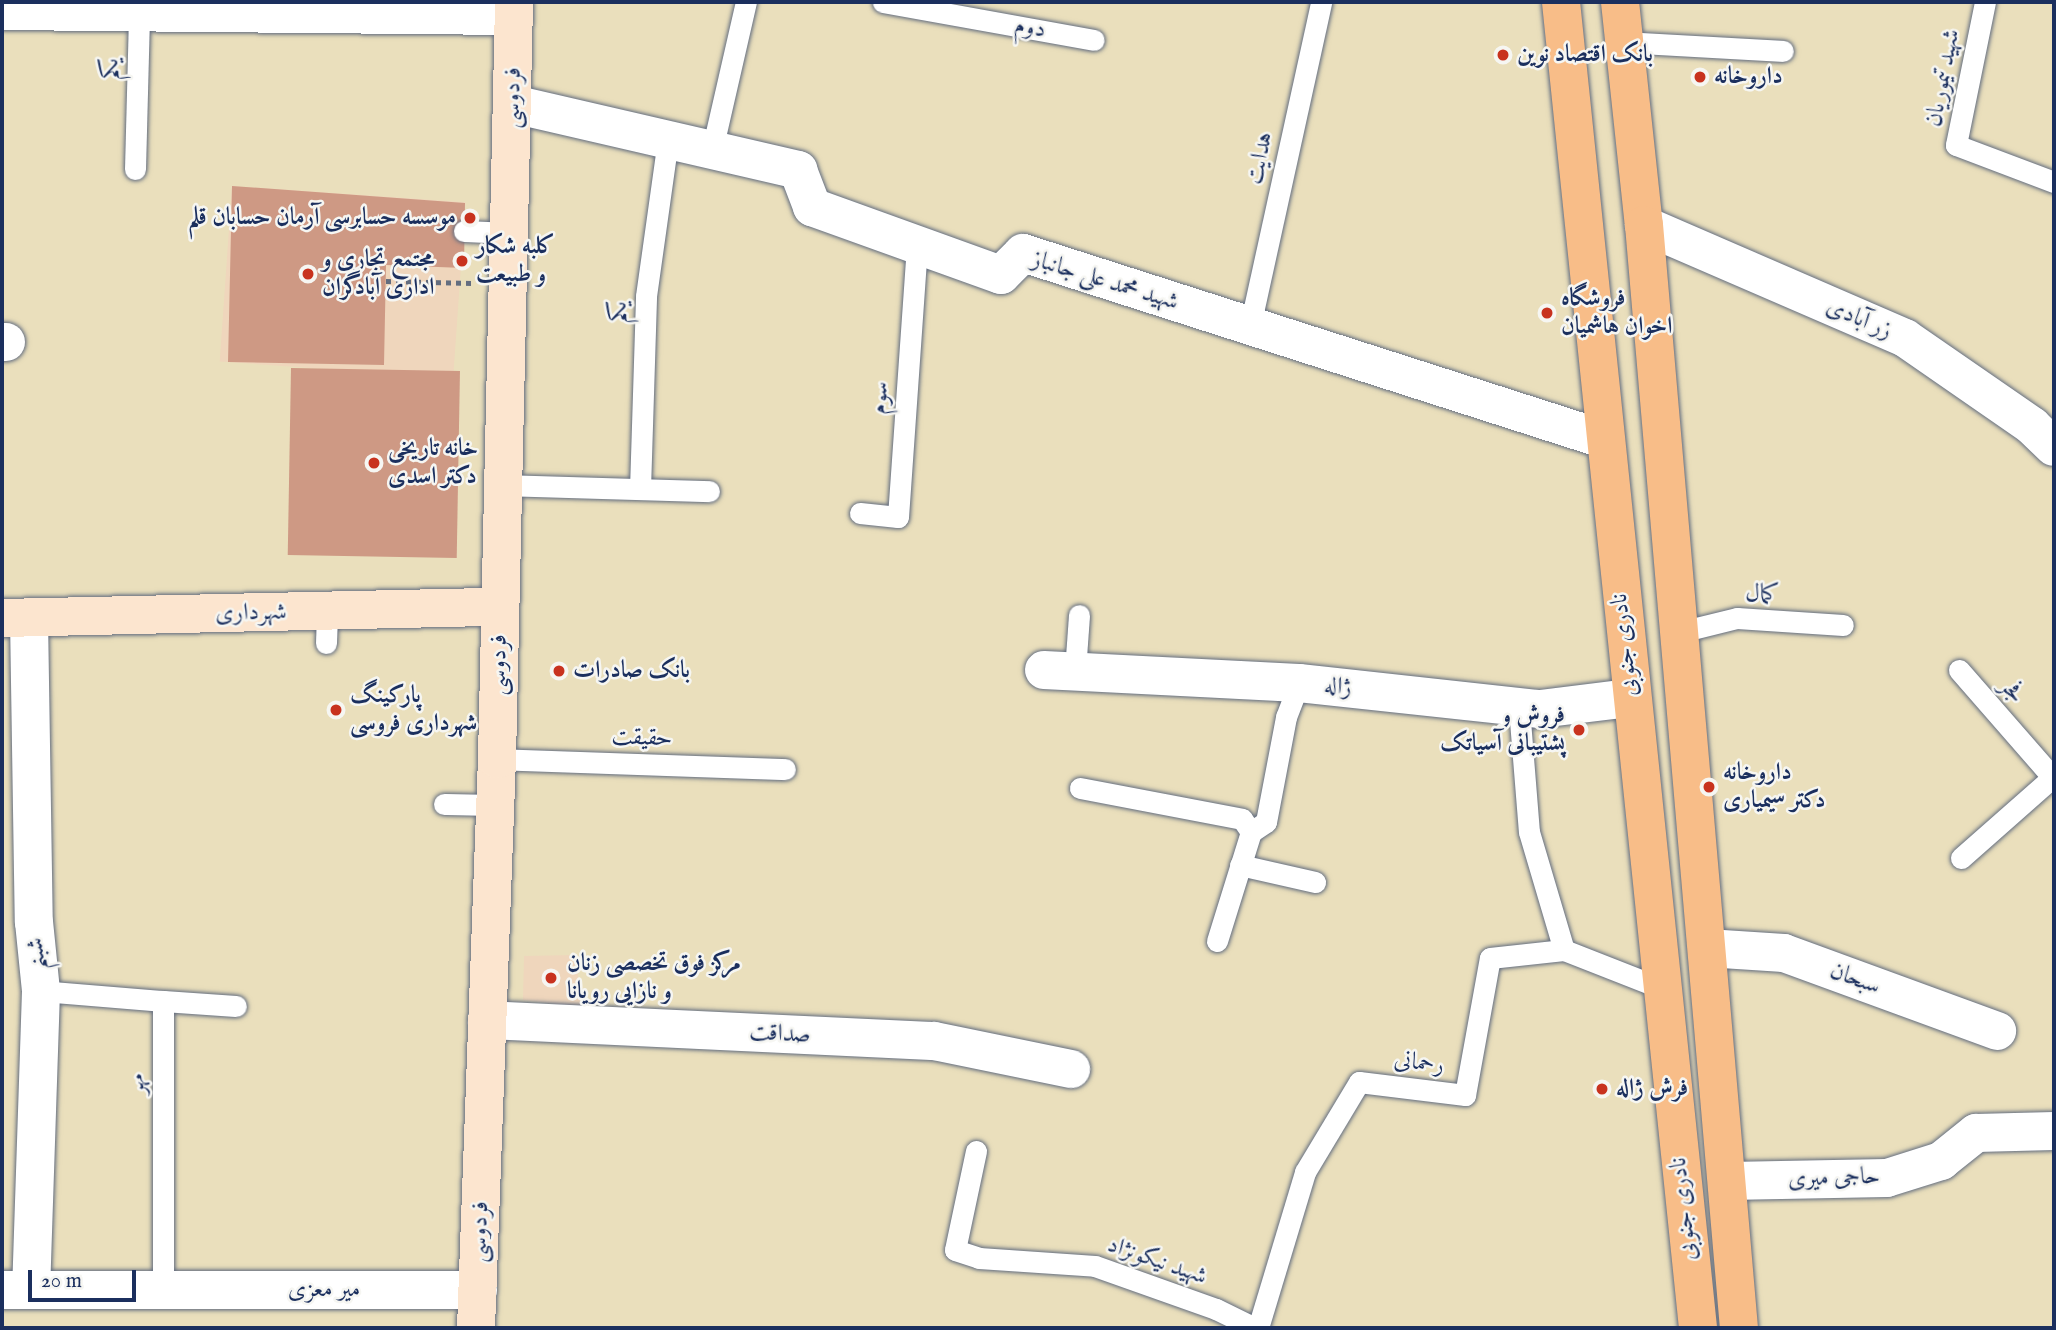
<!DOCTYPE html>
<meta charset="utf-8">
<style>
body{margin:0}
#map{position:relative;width:2056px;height:1330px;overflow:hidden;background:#eadfbc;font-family:"IM FELL English",Amiri,serif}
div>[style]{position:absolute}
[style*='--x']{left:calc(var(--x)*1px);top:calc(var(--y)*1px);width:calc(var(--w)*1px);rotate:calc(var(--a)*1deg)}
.built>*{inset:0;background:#efd6bc;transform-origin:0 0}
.building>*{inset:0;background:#ce9984;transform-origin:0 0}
.path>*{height:4.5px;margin-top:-2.25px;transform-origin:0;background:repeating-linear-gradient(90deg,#636d7f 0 5px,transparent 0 10px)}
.roads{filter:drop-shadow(0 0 2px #636d7f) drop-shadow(0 0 2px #636d7f)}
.lane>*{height:21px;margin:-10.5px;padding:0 10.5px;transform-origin:10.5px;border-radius:10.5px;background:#fff}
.street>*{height:38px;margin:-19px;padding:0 19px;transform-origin:19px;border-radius:19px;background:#fff}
.secondary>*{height:38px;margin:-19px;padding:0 19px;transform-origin:19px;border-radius:19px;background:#fce5cf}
.primary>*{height:38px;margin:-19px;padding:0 19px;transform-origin:19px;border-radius:19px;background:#f8bd88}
.dots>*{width:19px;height:19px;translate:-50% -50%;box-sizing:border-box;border:4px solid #f6f6f2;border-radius:50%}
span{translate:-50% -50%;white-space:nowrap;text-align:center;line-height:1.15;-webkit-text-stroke:5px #f6f6f2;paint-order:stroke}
.street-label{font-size:24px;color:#1b2f5e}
.poi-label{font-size:24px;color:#1b2f5e;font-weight:700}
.left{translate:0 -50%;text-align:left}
.right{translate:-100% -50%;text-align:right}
.frame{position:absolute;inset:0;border:4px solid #1b2f5e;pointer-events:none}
.scale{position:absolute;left:28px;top:1270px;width:108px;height:32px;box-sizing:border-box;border:4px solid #1b2f5e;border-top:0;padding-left:9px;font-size:21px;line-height:24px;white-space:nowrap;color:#1b2f5e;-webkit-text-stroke:5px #f6f6f2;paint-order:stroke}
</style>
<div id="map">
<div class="built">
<i style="left:232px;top:186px;width:234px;height:176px;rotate:4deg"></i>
<i style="clip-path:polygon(576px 955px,581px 1007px,523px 1000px,524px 956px)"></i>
</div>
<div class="building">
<i style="clip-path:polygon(232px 186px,465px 203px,464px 268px,386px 265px,384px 365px,228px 362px)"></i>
<i style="left:291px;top:368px;width:169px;height:187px;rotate:1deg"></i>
</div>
<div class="path">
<i style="--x:386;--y:281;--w:86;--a:1.3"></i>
</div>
<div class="roads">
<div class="lane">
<i style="--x:883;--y:2;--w:214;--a:10.2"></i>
<i style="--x:1985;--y:2;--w:146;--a:101.5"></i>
<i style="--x:1956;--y:145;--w:105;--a:20.7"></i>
<i style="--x:1624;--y:42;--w:159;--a:3.2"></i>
<i style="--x:712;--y:150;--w:152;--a:-77.1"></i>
<i style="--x:135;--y:169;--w:156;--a:-88.5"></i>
<i style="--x:464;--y:231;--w:46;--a:2.5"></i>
<i style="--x:1250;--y:326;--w:332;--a:-77.6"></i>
<i style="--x:503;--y:485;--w:206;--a:1.7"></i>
<i style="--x:640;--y:489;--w:193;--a:-88.2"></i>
<i style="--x:646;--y:296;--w:158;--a:-82"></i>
<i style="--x:860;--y:513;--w:38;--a:6"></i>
<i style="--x:898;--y:517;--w:272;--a:-86"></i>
<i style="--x:1680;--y:632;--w:59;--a:-13.8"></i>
<i style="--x:1737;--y:618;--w:106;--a:3.8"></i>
<i style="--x:326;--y:643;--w:32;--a:-88"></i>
<i style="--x:1959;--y:670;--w:145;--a:48.9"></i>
<i style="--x:1075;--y:671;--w:56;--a:-85.9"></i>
<i style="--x:1519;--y:708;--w:124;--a:85.4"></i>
<i style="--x:1529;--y:832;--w:123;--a:73.5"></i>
<i style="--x:497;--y:759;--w:288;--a:2"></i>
<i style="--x:1080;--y:788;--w:165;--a:10.8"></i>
<i style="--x:1242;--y:819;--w:16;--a:55"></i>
<i style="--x:444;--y:804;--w:51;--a:1.1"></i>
<i style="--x:1961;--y:858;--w:123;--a:-41.4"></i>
<i style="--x:1240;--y:865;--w:77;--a:12.8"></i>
<i style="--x:1217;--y:941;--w:114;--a:-72.7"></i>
<i style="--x:1251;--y:832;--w:18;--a:-34"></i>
<i style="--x:1266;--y:822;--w:107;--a:-79.2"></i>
<i style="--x:1286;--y:717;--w:36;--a:-69"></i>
<i style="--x:41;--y:991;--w:122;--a:4.7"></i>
<i style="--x:163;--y:1001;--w:289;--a:90"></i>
<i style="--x:163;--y:1001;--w:73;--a:3.9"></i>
<i style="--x:976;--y:1151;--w:101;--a:102"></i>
<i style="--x:955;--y:1250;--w:25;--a:18"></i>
<i style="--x:979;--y:1258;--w:116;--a:3.9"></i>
<i style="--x:1095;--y:1266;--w:128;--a:19.6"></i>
<i style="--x:1216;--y:1309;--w:43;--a:26"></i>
<i style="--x:1258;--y:1328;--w:163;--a:-73.2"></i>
<i style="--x:1305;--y:1172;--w:105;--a:-59"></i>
<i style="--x:1359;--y:1082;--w:107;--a:7"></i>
<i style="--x:1465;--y:1095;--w:139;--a:-79.7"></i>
<i style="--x:1490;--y:958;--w:74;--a:-6.2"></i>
<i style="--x:1564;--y:950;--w:104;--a:21.4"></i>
</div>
<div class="street">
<i style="--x:2;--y:11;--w:512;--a:0.56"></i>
<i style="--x:513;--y:104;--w:293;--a:13"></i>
<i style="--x:798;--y:170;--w:40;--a:69"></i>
<i style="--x:812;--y:207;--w:201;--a:19.8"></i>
<i style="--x:1001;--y:275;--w:31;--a:-45"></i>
<i style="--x:1023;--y:253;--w:609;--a:17.78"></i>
<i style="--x:1644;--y:225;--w:284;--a:23.4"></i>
<i style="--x:1905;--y:338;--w:155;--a:34.7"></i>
<i style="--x:2032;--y:426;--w:30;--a:44"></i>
<i style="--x:2;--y:342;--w:4;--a:0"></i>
<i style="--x:29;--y:618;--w:304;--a:89.1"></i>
<i style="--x:34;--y:922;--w:69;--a:84.2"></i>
<i style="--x:41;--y:991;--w:299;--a:91.9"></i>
<i style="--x:1044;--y:670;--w:255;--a:2.9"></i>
<i style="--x:1299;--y:683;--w:242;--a:6.2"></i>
<i style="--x:1540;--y:709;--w:91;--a:-7"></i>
<i style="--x:1707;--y:948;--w:77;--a:3.7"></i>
<i style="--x:1784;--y:953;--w:227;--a:20.1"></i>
<i style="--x:487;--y:1020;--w:447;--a:2.7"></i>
<i style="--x:934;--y:1041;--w:140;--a:11.6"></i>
<i style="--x:1728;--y:1181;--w:159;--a:-1.1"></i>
<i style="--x:1887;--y:1178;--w:57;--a:-17.5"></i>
<i style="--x:1941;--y:1161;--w:45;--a:-38.7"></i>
<i style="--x:1976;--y:1133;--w:78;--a:-1.5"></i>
<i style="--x:2;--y:1290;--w:476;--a:0"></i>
</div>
<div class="secondary">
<i style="--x:2;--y:618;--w:498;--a:-1.3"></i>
<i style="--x:476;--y:1328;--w:569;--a:-87.89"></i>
<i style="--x:497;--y:759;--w:757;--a:-88.71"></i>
</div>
<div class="primary">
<i style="--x:1561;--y:2;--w:1333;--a:84.1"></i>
<i style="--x:1620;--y:2;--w:224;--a:83.9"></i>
<i style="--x:1644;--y:225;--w:1107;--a:85.08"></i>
</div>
</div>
<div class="dots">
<i style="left:1503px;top:55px;background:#c8321e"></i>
<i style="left:1700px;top:77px;background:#c8321e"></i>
<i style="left:470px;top:218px;background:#c8321e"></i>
<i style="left:462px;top:261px;background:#c8321e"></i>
<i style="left:308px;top:274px;background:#c8321e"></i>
<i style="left:1547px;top:313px;background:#c8321e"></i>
<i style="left:374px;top:463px;background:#c8321e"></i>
<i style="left:559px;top:671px;background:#c8321e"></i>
<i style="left:336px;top:710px;background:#c8321e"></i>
<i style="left:1579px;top:730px;background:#c8321e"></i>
<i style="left:1709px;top:787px;background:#c8321e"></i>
<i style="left:551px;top:978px;background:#c8321e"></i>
<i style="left:1602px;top:1089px;background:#c8321e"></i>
</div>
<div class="street-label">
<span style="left:1030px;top:28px;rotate:10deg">دوم</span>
<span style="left:111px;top:69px;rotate:-89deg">یکم</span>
<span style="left:1943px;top:78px;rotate:-79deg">شهید تیموریان</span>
<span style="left:513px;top:98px;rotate:-89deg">فردوسی</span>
<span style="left:1260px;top:158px;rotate:-78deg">هدایت</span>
<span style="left:1105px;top:281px;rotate:17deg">شهید محمد علی جانباز</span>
<span style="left:619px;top:312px;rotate:-87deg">یکم</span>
<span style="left:1859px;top:319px;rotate:23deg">زر آبادی</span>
<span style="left:880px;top:398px;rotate:-86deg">سوم</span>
<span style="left:1762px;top:594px;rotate:2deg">کمال</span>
<span style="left:251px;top:613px;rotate:-1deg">شهرداری</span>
<span style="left:1625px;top:645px;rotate:-96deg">نادری جنوبی</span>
<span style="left:499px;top:665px;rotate:-89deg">فردوسی</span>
<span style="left:1338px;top:687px;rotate:6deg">ژاله</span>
<span style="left:2012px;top:691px;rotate:49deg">فجر</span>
<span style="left:642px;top:738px;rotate:2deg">حقیقت</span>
<span style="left:37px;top:954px;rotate:-96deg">شبنم</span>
<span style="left:1855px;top:979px;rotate:20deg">سبحان</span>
<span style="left:780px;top:1034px;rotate:3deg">صداقت</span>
<span style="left:1419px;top:1063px;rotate:7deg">رحمانی</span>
<span style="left:137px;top:1084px;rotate:-90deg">مهر</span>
<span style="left:1834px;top:1178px;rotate:-2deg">حاجی میری</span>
<span style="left:1684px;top:1209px;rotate:-96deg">نادری جنوبی</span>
<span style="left:480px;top:1232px;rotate:-88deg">فردوسی</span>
<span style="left:1157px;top:1261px;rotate:19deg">شهید نیکونژاد</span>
<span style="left:324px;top:1290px">میر معزی</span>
</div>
<div class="poi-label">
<span class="left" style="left:1517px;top:55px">بانک اقتصاد نوین</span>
<span class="left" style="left:1714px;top:77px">داروخانه</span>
<span class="right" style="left:456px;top:218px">موسسه حسابرسی آرمان حسابان قلم</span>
<span class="left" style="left:476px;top:261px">کلبه شکار<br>و طبیعت</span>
<span class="left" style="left:322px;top:274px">مجتمع تجاری و<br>اداری آبادگران</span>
<span class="left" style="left:1561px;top:313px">فروشگاه<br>اخوان هاشمیان</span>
<span class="left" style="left:388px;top:463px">خانه تاریخی<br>دکتر اسدی</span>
<span class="left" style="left:573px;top:671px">بانک صادرات</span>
<span class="left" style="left:350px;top:710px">پارکینگ<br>شهرداری فروسی</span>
<span class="right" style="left:1565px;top:730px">فروش و<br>پشتیبانی آسیاتک</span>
<span class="left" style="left:1723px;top:787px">داروخانه<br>دکتر سیمیاری</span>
<span class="left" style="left:567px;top:978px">مرکز فوق تخصصی زنان<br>و نازایی رویانا</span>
<span class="left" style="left:1616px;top:1089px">فرش ژاله</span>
</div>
<div class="frame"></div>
<div class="scale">20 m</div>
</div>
